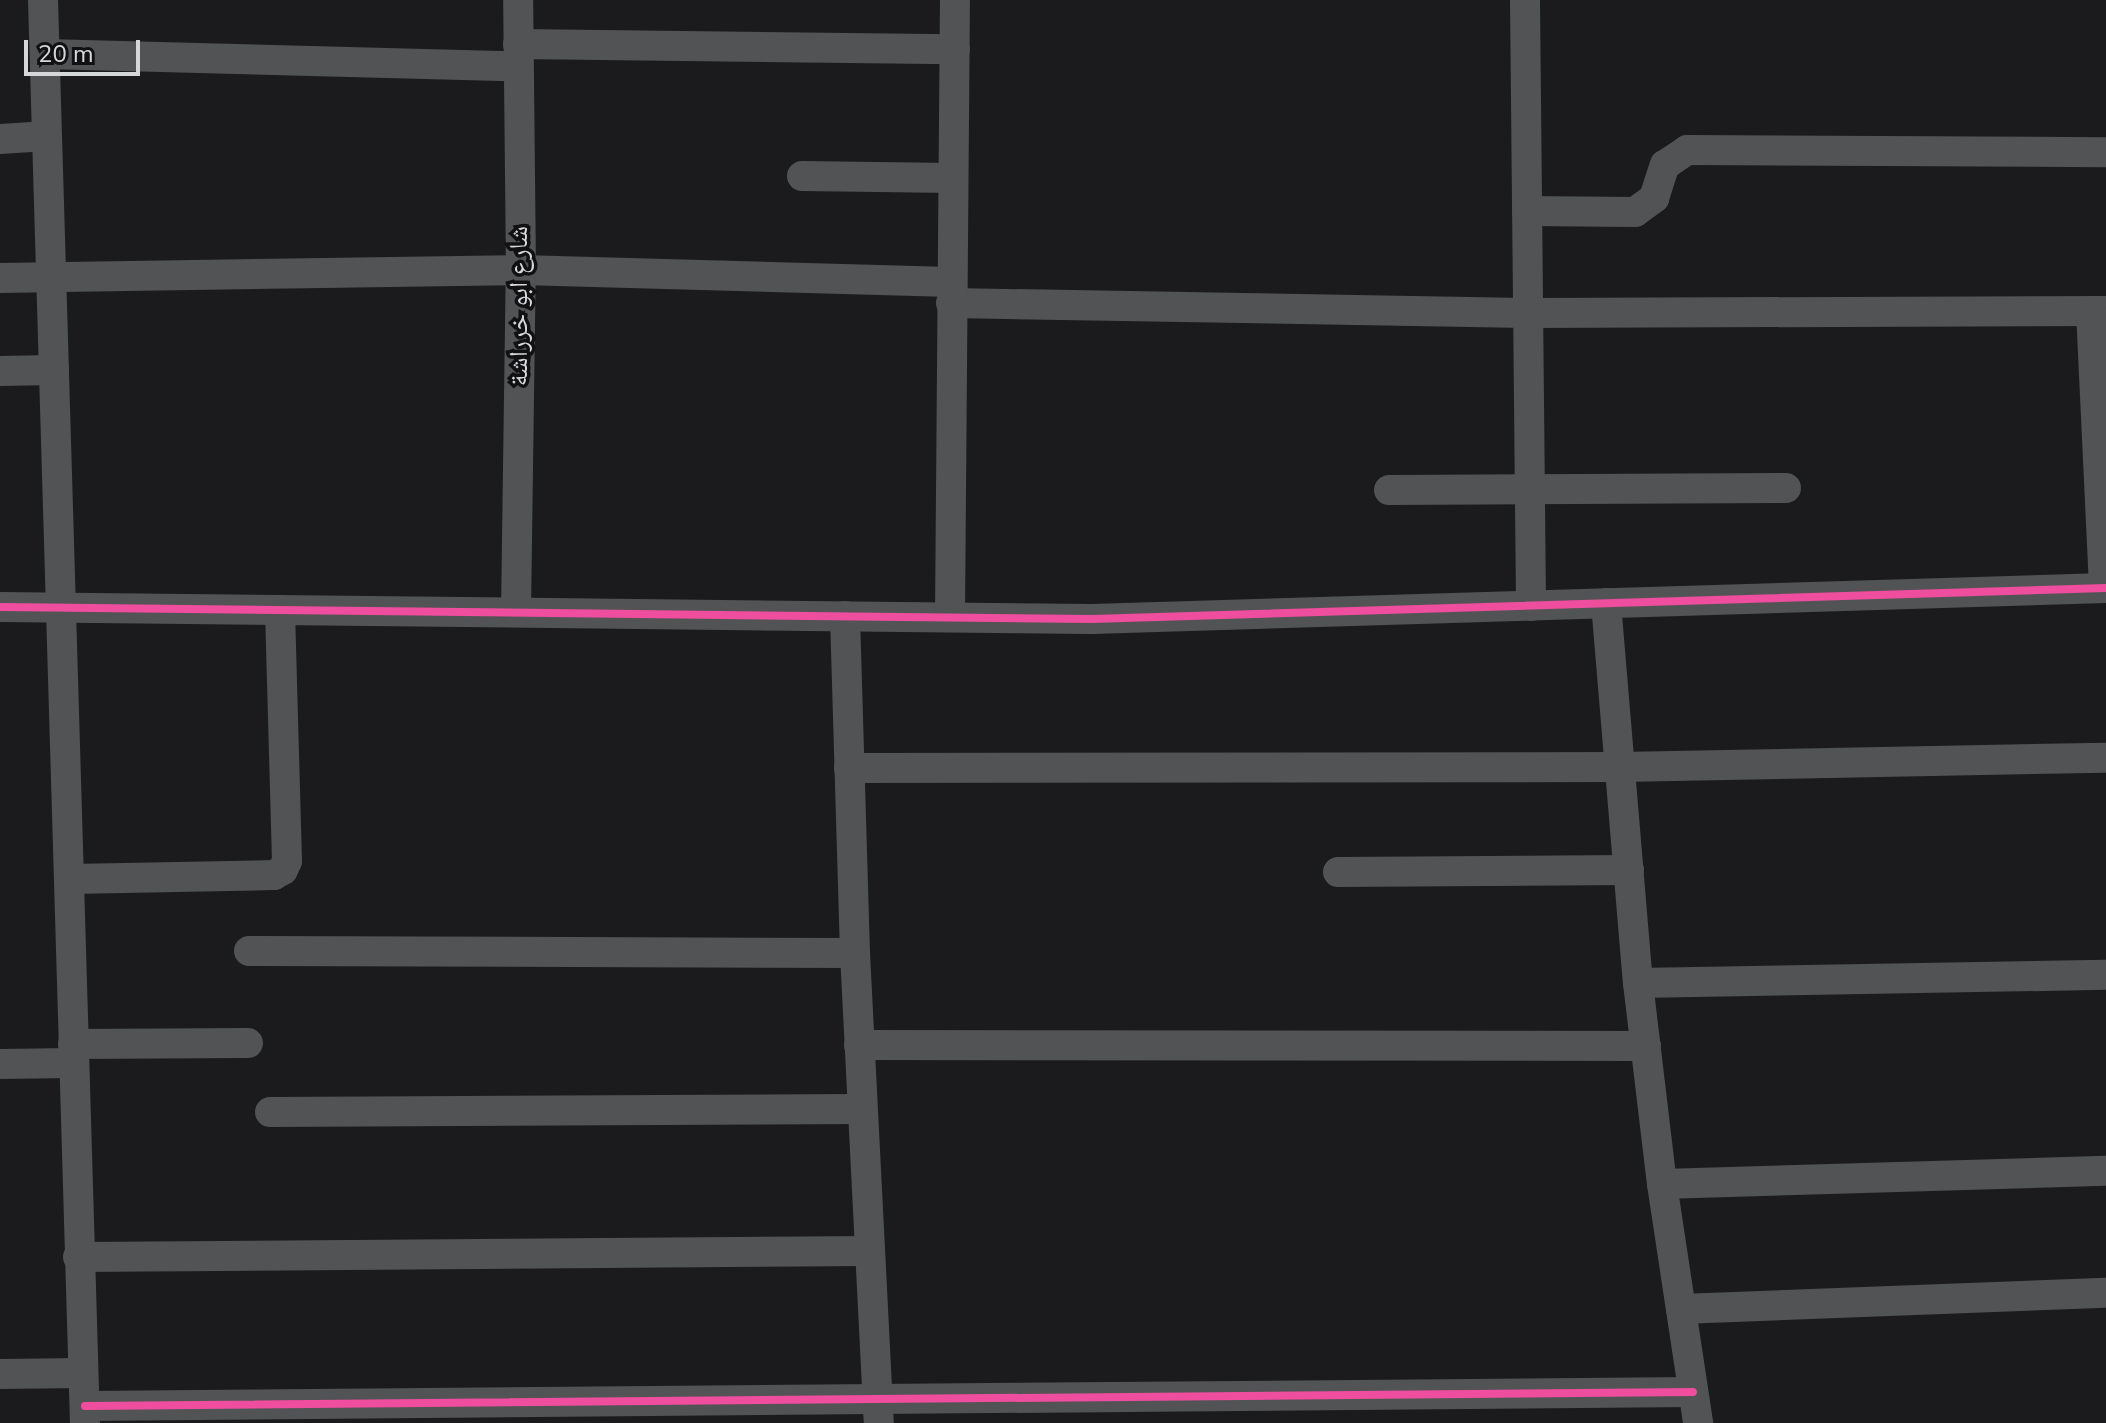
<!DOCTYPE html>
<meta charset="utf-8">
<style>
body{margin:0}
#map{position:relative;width:2106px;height:1423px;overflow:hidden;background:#1b1b1d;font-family:"Nunito Sans","Noto Naskh Arabic",sans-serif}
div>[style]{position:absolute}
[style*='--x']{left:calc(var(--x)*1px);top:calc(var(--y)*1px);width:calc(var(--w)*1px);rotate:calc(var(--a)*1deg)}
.street>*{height:30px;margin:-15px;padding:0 15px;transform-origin:15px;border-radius:15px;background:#525354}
.cycleway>*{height:8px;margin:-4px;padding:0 4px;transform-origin:4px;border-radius:4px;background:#ef4d9e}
span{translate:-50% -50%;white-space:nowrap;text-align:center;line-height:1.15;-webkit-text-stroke:7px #111114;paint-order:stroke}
.street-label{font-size:26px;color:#d6d7d9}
.scale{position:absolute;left:24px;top:40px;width:116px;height:36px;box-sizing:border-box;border:4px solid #d6d7d9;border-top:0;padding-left:10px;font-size:24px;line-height:28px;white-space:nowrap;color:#d6d7d9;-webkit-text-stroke:6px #111114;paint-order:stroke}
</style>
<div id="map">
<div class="street">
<i style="--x:43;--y:0;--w:1424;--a:88.31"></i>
<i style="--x:1525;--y:0;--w:606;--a:89.43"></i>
<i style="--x:518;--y:44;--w:437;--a:0.7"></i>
<i style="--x:45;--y:54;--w:473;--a:1.5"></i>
<i style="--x:0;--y:139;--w:47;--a:-3.7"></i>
<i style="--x:802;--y:176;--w:151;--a:0.8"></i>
<i style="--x:1527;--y:211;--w:108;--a:0.5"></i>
<i style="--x:1635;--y:212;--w:24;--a:-36"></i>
<i style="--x:1654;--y:198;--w:35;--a:-72"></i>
<i style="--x:1665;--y:165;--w:27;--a:-34"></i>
<i style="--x:1687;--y:150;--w:419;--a:0.3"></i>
<i style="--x:0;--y:278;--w:521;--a:-0.88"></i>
<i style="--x:521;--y:270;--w:430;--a:1.6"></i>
<i style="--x:951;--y:303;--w:577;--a:0.99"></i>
<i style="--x:1528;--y:313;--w:578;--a:-0.2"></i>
<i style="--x:2091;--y:311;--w:277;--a:87.3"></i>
<i style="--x:0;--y:371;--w:54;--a:-1.1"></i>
<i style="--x:1389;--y:490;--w:397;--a:-0.3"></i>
<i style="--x:1606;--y:603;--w:381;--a:85.2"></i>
<i style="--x:1638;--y:983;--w:202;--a:83.2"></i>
<i style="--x:1662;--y:1184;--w:242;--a:81.4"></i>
<i style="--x:0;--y:607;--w:1092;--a:0.63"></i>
<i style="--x:1092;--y:619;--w:1014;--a:-1.75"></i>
<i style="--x:516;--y:612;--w:342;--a:-89.2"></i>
<i style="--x:521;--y:270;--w:270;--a:-90.6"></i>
<i style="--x:845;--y:616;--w:337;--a:88.3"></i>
<i style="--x:855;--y:953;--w:471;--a:87.1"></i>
<i style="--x:950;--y:617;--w:617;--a:-89.54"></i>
<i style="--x:849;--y:768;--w:771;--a:-0.07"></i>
<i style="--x:1620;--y:767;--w:486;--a:-1.1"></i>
<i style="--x:1338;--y:872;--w:291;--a:-0.4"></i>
<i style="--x:71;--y:879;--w:203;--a:-1.1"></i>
<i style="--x:274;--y:875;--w:10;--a:-29"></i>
<i style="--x:283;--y:870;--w:10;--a:-66"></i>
<i style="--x:287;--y:861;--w:251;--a:-91.6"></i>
<i style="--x:249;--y:951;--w:606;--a:0.19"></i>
<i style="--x:1638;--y:983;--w:468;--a:-1"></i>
<i style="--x:73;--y:1044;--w:175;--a:-0.3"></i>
<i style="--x:859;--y:1045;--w:787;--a:0.07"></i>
<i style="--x:0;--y:1064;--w:73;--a:-0.8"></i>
<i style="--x:270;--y:1112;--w:592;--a:-0.29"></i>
<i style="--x:1662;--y:1184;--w:444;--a:-1.7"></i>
<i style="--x:78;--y:1257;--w:791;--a:-0.43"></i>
<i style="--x:1681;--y:1309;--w:425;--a:-2.2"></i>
<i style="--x:0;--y:1374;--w:83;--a:-0.7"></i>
<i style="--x:85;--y:1406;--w:1608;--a:-0.5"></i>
</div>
<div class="cycleway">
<i style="--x:0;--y:607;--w:1092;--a:0.63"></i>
<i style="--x:1092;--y:619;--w:1014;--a:-1.75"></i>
<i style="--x:85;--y:1406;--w:1608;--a:-0.5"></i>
</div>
<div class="street-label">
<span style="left:519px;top:306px;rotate:-90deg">شارع ابو خرراشة</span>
</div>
<div class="scale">20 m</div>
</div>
